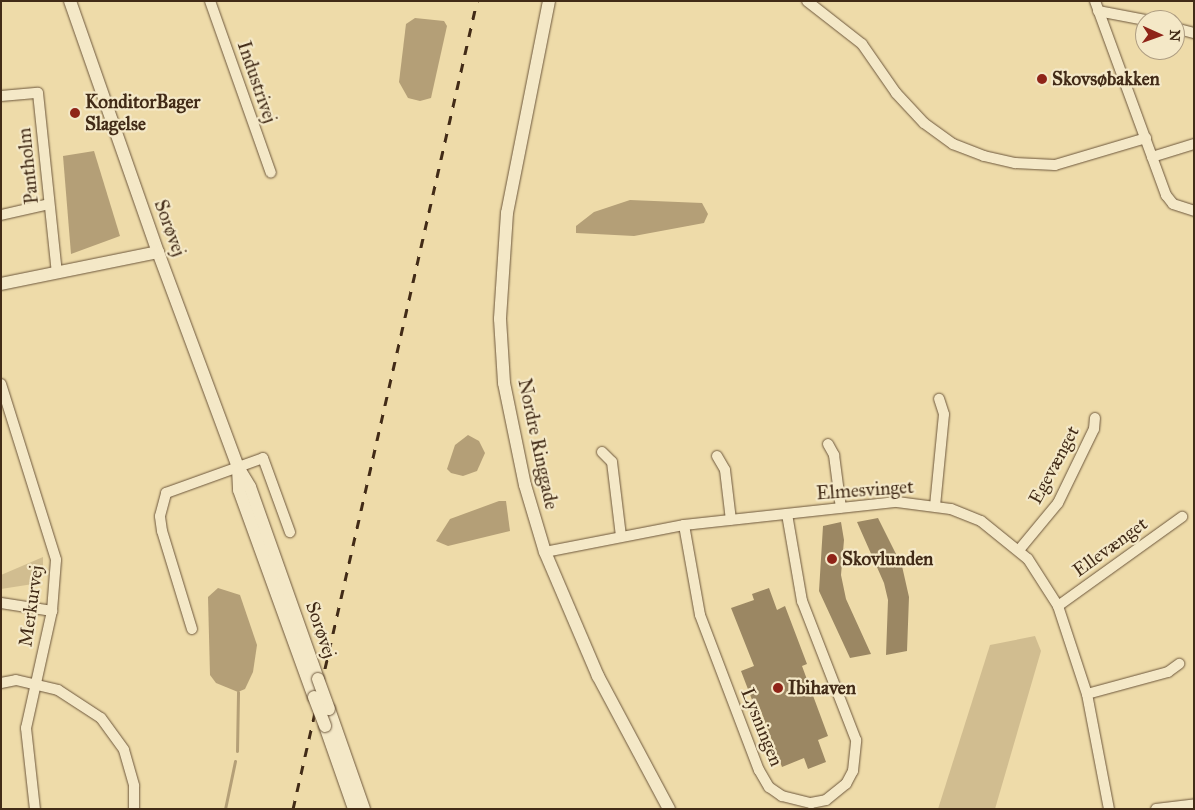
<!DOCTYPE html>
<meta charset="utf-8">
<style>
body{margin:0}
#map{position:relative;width:1195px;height:810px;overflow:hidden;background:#eedba9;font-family:"IM FELL Great Primer",serif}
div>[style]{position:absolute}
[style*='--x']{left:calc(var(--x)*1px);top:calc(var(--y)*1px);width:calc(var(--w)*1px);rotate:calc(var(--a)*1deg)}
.green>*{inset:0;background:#d1bd90}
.water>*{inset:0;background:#b49f77}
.stream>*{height:3px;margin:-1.5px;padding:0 1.5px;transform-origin:1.5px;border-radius:1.5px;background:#b49f77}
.building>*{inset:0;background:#9b8763}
.roads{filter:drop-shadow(0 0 1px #6d573c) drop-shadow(0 0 1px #6d573c)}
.minor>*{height:10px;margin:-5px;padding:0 5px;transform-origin:5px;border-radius:5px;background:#f4e8c7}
.tertiary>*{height:12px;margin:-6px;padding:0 6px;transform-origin:6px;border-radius:6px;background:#f4e8c7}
.rail>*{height:3px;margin-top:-1.5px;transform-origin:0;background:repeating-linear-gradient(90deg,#422b17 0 9px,transparent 0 18px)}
.bridges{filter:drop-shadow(0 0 1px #6d573c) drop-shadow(0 0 1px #6d573c)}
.tertiary-bridge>*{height:12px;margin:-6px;padding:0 6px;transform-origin:6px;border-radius:6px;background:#f4e8c7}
.dots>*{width:14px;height:14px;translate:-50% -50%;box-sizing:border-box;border:2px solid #f4e8c7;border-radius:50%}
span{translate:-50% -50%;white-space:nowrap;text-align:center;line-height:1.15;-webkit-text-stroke:4.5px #f4e8c7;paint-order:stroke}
.poi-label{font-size:19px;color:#422b17;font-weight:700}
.left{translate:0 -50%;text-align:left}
.street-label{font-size:19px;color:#422b17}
.frame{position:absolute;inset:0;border:2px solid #422b17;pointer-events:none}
.north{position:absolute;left:1135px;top:10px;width:50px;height:50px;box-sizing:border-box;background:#f4e8c7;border:1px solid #ad9c81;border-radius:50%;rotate:92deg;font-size:14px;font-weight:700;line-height:20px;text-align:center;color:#422b17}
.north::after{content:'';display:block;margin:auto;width:18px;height:22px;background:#8f2418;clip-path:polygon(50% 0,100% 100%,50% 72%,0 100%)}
</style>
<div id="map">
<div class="green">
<i style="clip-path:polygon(43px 557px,43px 571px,33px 584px,1px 589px,1px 575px)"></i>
<i style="clip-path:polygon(1035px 636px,1041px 651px,995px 809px,938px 809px,990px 645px)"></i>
</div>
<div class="water">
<i style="clip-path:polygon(415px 18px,444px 21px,447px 26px,431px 98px,420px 101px,408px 98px,399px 82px,406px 24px)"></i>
<i style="clip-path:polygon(94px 151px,120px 236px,71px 254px,63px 156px)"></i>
<i style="clip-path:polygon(630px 200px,702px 203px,708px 214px,704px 223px,634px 236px,576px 233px,576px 226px,594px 212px)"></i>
<i style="clip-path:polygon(468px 435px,479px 441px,485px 453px,477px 471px,463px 476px,451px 473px,447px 469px,455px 445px)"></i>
<i style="clip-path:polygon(499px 501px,506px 501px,510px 531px,448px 546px,436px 541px,450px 519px)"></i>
<i style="clip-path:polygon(218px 588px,240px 595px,257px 645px,253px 672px,245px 689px,238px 692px,216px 683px,210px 675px,208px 597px)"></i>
</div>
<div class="stream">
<i style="--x:237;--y:751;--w:59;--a:-89"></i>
<i style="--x:225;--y:809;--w:49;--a:-78.2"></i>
</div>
<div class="building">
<i style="clip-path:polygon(878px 518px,902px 566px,909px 597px,907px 651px,886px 655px,888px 600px,884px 583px,857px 522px)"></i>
<i style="clip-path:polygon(841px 522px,844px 540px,841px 575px,846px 599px,871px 654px,850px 658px,819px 591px,823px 526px)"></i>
<i style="clip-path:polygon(769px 588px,777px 610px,785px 606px,807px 664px,802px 666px,828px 736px,818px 740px,826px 762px,808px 769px,804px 758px,782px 767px,758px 703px,754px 705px,741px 671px,754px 666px,731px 608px,754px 600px,752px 594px)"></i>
</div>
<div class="roads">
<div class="minor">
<i style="--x:210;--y:1;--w:182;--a:70.5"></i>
<i style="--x:807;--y:1;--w:70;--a:38"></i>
<i style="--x:862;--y:44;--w:60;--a:55.2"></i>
<i style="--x:896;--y:93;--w:41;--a:47"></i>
<i style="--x:924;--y:123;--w:36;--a:36"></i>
<i style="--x:953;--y:144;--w:33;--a:21"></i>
<i style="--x:984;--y:156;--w:32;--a:13"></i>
<i style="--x:1015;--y:163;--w:40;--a:2.9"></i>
<i style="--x:1055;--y:165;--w:95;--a:-16.5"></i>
<i style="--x:1095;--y:1;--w:207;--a:69.9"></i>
<i style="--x:1166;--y:195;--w:11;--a:52"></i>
<i style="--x:1173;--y:204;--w:22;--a:18"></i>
<i style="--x:1098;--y:11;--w:48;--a:10.8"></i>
<i style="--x:1175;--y:28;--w:20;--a:15"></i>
<i style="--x:1;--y:96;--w:37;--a:-5"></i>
<i style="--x:38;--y:93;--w:181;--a:84"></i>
<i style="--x:1152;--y:157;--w:44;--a:-17.2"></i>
<i style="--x:1;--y:215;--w:49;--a:-12.9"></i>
<i style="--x:1;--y:384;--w:184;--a:72.6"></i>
<i style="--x:56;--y:560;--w:51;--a:94.5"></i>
<i style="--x:52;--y:611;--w:120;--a:102.5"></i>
<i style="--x:26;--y:728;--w:81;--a:83.7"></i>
<i style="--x:828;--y:444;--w:13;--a:61"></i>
<i style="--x:834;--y:455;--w:53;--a:82.5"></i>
<i style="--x:602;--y:452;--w:14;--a:45"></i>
<i style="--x:612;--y:462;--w:75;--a:83.1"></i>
<i style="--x:717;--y:456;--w:16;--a:60"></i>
<i style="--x:725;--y:470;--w:50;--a:83.2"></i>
<i style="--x:935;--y:506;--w:92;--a:-84.4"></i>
<i style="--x:944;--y:414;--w:16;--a:-108"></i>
<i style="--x:684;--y:525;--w:91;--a:79.9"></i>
<i style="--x:700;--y:615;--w:166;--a:69.2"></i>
<i style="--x:759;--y:770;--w:20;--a:60"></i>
<i style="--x:769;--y:787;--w:16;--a:35"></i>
<i style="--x:782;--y:796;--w:30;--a:14"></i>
<i style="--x:811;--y:803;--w:15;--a:-11"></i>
<i style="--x:826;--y:800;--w:26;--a:-39"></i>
<i style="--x:846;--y:784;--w:15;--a:-62"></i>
<i style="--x:853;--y:771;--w:31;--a:-84"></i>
<i style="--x:856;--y:740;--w:149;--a:-111.2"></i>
<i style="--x:802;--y:601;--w:88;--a:-99.8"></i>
<i style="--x:1019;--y:550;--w:61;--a:-50.3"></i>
<i style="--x:1058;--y:503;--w:82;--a:-64.1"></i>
<i style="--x:1094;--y:429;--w:11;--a:-85"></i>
<i style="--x:545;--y:552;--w:142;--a:-11"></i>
<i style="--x:684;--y:525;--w:214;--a:-6.2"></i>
<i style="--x:897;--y:502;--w:54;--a:7.4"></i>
<i style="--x:951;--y:509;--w:32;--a:22"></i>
<i style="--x:981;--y:521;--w:60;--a:39"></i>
<i style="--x:1028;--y:559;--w:56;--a:57.4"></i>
<i style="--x:1058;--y:606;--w:93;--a:71.8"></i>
<i style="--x:1087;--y:694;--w:117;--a:79.2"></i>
<i style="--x:1;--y:603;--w:52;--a:8.9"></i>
<i style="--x:1058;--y:606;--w:153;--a:-35.7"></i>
<i style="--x:192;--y:629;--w:102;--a:-107"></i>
<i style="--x:162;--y:531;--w:15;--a:-98"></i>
<i style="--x:160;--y:516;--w:24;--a:-75"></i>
<i style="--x:166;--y:493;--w:103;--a:-19.8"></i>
<i style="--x:263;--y:458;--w:79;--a:70"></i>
<i style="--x:1;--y:683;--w:15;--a:-11"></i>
<i style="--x:16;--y:680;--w:43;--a:13.4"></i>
<i style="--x:58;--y:690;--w:51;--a:33.1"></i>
<i style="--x:101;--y:718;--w:39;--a:54"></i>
<i style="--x:124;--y:750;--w:37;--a:74"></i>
<i style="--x:134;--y:786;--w:23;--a:90"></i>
<i style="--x:1087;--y:694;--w:84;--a:-15.2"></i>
<i style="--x:1168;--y:672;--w:14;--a:-36"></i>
<i style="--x:1156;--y:809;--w:38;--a:-7"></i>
</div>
<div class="tertiary">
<i style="--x:70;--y:1;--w:266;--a:70.7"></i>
<i style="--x:158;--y:252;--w:229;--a:69.6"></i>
<i style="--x:238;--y:467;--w:23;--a:59"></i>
<i style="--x:250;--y:487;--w:204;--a:70.5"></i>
<i style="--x:549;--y:1;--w:216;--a:101.2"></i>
<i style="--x:507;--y:213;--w:106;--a:93.8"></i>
<i style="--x:500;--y:319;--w:64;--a:86.4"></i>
<i style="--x:504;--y:383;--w:104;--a:78.4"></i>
<i style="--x:525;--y:485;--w:70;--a:73.4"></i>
<i style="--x:545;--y:552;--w:135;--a:66.9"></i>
<i style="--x:598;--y:676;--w:151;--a:61.9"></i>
<i style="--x:1;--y:284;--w:160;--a:-11.5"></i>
<i style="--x:238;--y:469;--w:21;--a:87"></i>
<i style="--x:239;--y:490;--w:220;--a:70.1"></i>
<i style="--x:329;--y:709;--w:106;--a:70.7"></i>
<i style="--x:325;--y:726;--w:88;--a:70.7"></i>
</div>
</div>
<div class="rail">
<i style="--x:293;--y:809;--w:829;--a:-77.17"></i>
</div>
<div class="bridges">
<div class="tertiary-bridge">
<i style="--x:318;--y:679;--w:32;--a:70"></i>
<i style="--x:314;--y:697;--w:31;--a:69"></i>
</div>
</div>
<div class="dots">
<i style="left:1042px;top:79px;background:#8f2418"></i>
<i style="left:75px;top:113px;background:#8f2418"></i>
<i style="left:832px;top:559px;background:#8f2418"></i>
<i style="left:778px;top:688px;background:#8f2418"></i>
</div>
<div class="poi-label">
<span class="left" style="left:1052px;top:79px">Skovsøbakken</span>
<span class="left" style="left:85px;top:113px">KonditorBager<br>Slagelse</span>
<span class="left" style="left:842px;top:559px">Skovlunden</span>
<span class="left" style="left:788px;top:688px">Ibihaven</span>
</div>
<div class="street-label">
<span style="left:257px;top:82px;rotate:71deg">Industrivej</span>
<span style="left:28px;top:166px;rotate:-96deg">Pantholm</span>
<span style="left:170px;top:228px;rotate:70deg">Sorøvej</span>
<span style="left:538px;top:444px;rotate:78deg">Nordre Ringgade</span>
<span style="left:1054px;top:465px;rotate:-62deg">Egevænget</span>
<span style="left:865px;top:490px;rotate:-4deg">Elmesvinget</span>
<span style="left:1110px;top:547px;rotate:-36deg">Ellevænget</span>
<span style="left:31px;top:606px;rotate:-82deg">Merkurvej</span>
<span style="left:321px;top:630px;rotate:71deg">Sorøvej</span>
<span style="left:762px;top:727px;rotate:68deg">Lysningen</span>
</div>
<div class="frame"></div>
<div class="north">N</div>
</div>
